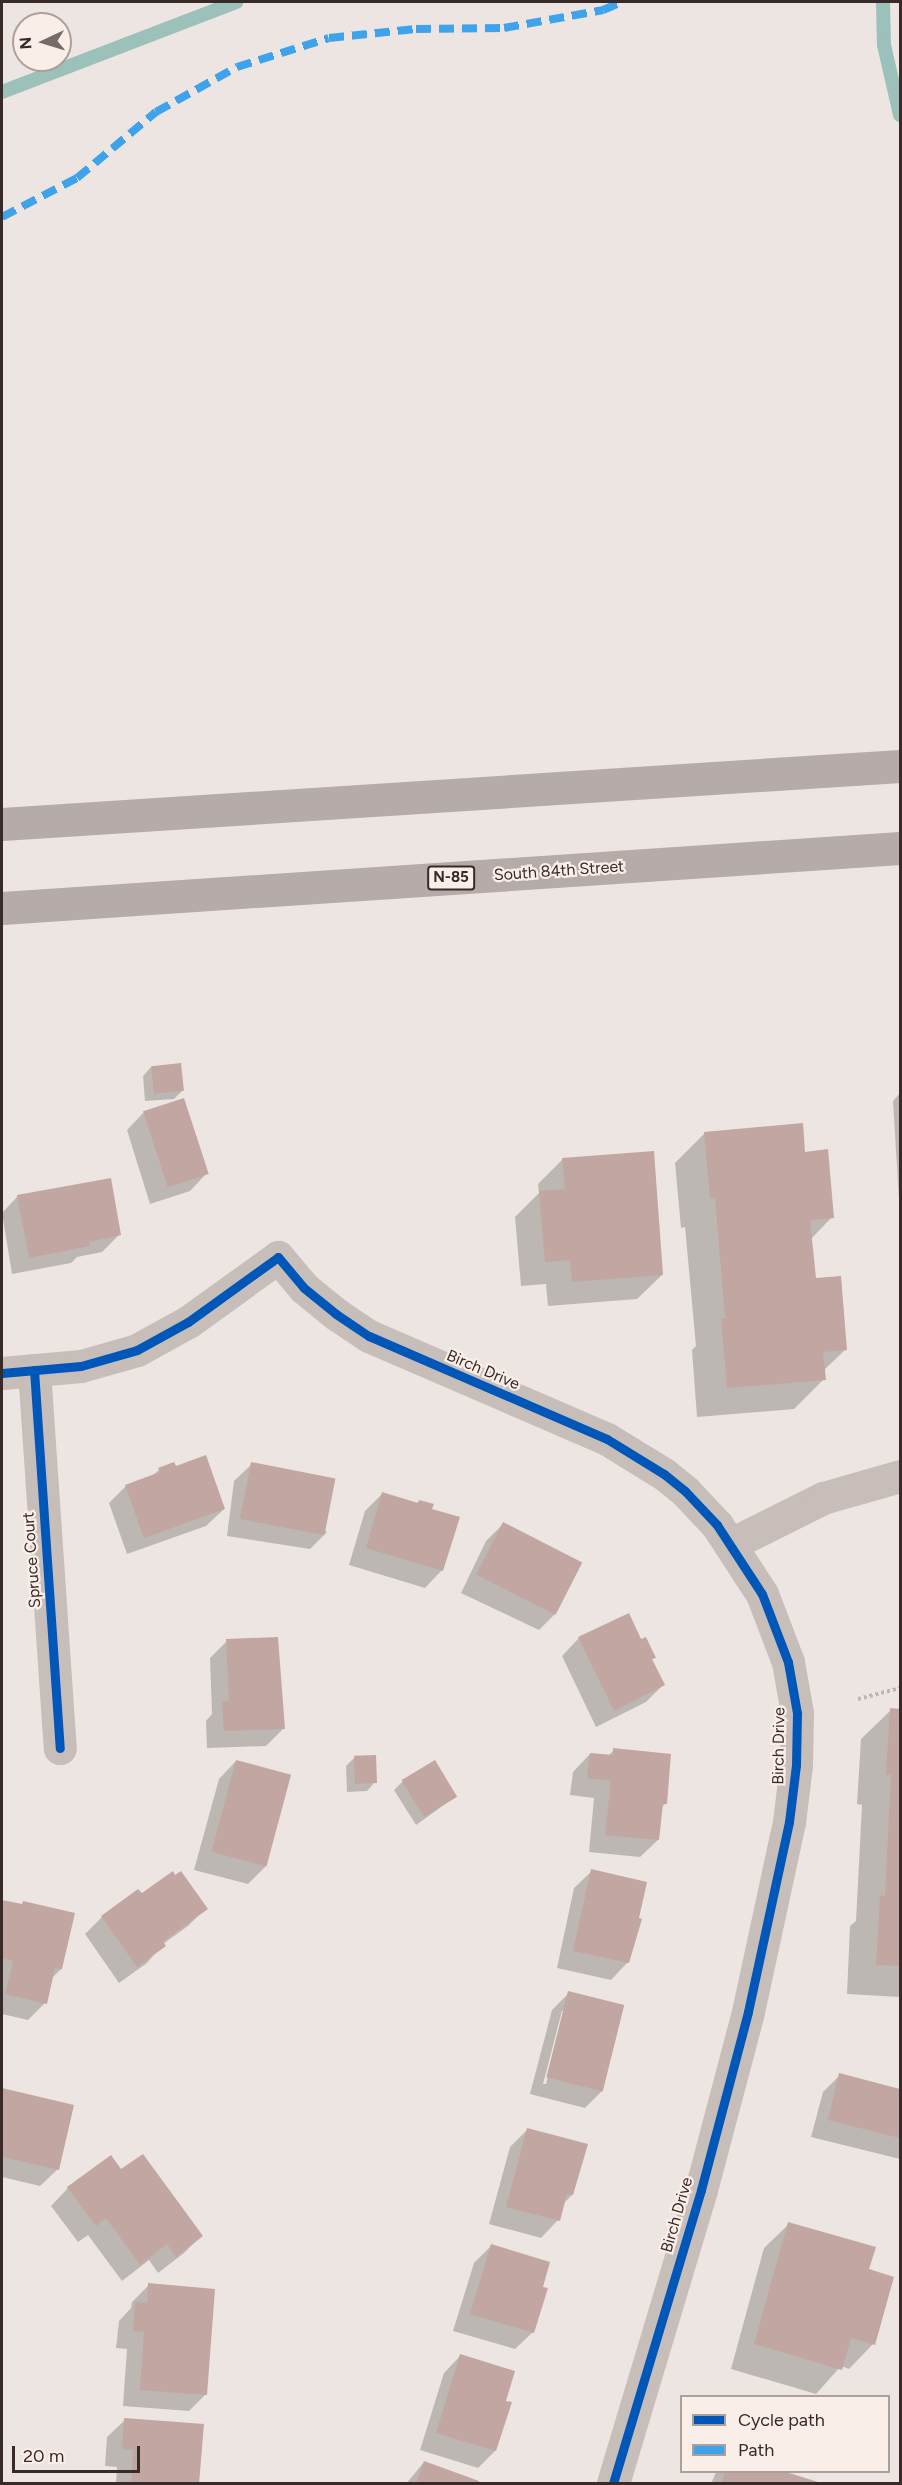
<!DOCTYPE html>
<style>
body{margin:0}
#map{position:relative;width:902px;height:2485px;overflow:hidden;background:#ede5e1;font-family:Figtree,sans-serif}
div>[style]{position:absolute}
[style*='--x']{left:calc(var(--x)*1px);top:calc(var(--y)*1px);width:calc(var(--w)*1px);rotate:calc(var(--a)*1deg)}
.shadow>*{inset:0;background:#0003}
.stream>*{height:14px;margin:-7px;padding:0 7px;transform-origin:7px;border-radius:7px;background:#9cc0ba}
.building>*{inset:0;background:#c1a6a2;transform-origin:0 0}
.path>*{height:4px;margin-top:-2px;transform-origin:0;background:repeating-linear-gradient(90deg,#bfb6b3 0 3px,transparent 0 6px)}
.minor>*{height:33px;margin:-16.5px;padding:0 16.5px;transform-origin:16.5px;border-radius:16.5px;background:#c7beba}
.major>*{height:33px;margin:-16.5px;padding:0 16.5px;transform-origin:16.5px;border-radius:16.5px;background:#b5aca9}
.quiet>*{height:8px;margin-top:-4px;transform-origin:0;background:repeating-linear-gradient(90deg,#3fa3eb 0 15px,transparent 0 23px)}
.cycleway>*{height:9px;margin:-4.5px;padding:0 4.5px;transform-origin:4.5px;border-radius:4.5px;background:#0057b8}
span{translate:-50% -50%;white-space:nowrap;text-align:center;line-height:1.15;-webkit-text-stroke:4.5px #faefe8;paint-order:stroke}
.shield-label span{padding:2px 4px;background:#faefe8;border:2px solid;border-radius:4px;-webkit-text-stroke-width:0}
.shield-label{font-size:15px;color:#372a28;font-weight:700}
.street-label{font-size:16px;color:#372a28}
.frame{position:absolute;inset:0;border:3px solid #372a28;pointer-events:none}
.legend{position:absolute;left:680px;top:2395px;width:210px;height:78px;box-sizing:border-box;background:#faefe8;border:2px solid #aca09b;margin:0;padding:8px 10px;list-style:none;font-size:18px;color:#372a28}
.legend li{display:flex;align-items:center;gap:12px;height:30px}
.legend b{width:30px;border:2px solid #aca09b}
.north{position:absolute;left:12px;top:12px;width:60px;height:60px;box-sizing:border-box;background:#faefe8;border:2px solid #aca09b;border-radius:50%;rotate:266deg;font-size:16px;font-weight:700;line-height:24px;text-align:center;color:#372a28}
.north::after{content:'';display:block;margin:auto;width:21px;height:27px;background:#776b69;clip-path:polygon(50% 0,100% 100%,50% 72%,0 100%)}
.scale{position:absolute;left:12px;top:2446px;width:128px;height:27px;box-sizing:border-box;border:3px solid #372a28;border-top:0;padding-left:8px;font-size:18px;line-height:21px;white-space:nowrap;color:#372a28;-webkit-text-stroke:4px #faefe8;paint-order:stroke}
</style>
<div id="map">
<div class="shadow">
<i style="clip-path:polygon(151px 1067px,182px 1091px,174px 1099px,145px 1101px,143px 1076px)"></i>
<i style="clip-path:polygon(900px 1093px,900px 1217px,893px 1101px)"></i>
<i style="clip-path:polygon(144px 1112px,207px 1173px,190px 1191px,150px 1204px,127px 1130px)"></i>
<i style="clip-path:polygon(705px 1133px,803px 1153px,832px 1217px,811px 1239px,814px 1280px,846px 1349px,823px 1371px,824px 1379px,794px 1409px,697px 1417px,692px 1350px,696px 1346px,685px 1227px,681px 1228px,675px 1163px)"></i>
<i style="clip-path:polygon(563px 1159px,662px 1275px,637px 1299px,548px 1306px,546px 1284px,521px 1286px,515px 1217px,539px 1193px,538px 1184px)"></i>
<i style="clip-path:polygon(18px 1196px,120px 1234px,102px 1252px,77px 1257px,71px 1263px,12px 1274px,2px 1213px)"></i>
<i style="clip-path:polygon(252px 1464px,327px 1532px,310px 1549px,227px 1536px,234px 1481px)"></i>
<i style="clip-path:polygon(159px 1470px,224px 1509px,206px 1526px,127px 1554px,109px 1503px,126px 1486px,152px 1476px)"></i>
<i style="clip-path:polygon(382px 1494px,416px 1504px,419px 1501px,430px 1510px,442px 1570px,425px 1588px,349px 1565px,365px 1511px)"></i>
<i style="clip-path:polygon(503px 1524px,556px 1613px,539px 1630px,461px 1593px,486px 1541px)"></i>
<i style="clip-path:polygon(579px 1638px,641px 1641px,654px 1657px,651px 1661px,663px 1685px,646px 1702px,596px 1727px,562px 1656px)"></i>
<i style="clip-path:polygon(227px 1641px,283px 1729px,266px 1746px,207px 1748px,206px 1721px,212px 1714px,210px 1658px)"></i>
<i style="clip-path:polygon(891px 1710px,900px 1710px,900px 1997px,847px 1994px,850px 1926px,856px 1921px,862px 1805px,857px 1804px,861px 1739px)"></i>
<i style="clip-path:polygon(614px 1750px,665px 1804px,661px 1808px,658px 1840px,640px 1857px,589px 1852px,594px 1798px,570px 1795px,573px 1772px,590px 1754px,608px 1756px)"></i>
<i style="clip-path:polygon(354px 1758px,375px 1782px,367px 1791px,347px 1792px,346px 1766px)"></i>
<i style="clip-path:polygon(236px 1761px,289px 1776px,265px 1867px,248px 1884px,194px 1870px,219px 1779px)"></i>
<i style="clip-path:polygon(403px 1781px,455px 1797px,416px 1825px,394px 1790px)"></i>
<i style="clip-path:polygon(592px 1871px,628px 1962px,611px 1980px,557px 1968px,574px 1888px)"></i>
<i style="clip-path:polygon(141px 1895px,206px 1908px,188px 1926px,163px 1944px,147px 1963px,119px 1983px,85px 1934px,102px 1917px)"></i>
<i style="clip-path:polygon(2px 1901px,73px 1914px,61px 1969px,51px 1979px,45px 2003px,28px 2020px,2px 2014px)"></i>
<i style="clip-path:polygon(evenodd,569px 1993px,603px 2090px,585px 2108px,530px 2094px,552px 2010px,569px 1993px,562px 2011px,565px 2011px,546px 2084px,543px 2084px,562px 2011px)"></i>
<i style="clip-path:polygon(840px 2075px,900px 2090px,900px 2159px,811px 2137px,823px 2092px)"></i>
<i style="clip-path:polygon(2px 2090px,72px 2106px,58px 2169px,40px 2186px,2px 2177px)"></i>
<i style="clip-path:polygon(528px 2129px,572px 2195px,563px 2204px,558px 2220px,541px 2238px,489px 2224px,510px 2147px)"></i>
<i style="clip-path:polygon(121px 2172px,201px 2236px,184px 2253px,158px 2273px,149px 2260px,122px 2281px,88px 2235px,78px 2242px,51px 2206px,68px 2188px)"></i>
<i style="clip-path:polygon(789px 2224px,868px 2269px,873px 2344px,849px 2369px,841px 2366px,816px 2394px,731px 2369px,764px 2248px)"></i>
<i style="clip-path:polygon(491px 2246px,541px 2288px,533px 2332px,515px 2349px,453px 2331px,474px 2263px)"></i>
<i style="clip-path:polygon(149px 2285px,206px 2394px,189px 2411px,123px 2406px,127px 2349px,116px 2348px,119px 2321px,131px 2308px,132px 2302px)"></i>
<i style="clip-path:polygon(461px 2355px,504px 2402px,495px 2451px,478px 2468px,420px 2450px,444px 2373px)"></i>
<i style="clip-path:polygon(125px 2420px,198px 2484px,116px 2484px,117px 2467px,105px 2466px,107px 2437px)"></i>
<i style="clip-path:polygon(424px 2462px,477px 2484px,406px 2484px)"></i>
<i style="clip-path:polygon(716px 2472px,781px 2472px,818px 2484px,711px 2484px)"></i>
</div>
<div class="stream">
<i style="--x:883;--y:2;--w:43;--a:88.7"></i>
<i style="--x:884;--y:45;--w:72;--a:77.1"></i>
<i style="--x:2;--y:92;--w:251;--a:-21"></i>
</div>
<div class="building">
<i style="left:181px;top:1063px;width:28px;height:30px;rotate:84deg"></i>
<i style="left:184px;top:1098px;width:80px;height:43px;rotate:72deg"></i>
<i style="clip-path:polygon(803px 1123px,805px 1152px,828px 1149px,834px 1218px,810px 1220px,816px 1278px,841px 1276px,847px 1350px,823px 1352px,826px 1380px,727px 1388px,721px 1319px,725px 1318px,715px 1198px,710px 1199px,704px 1132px)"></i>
<i style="clip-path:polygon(654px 1151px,663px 1275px,572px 1282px,570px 1260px,545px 1262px,539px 1191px,565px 1189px,562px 1158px)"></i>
<i style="clip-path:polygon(111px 1178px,121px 1235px,89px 1242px,90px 1246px,29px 1258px,17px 1195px)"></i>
<i style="clip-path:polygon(206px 1455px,225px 1509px,144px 1538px,125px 1485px,160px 1472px,158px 1468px,174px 1462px,176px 1466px)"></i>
<i style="left:251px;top:1462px;width:86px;height:58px;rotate:11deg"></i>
<i style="clip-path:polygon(382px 1492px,418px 1503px,419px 1500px,434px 1504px,432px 1509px,460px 1517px,443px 1571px,366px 1548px)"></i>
<i style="left:503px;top:1522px;width:89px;height:59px;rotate:27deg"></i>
<i style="clip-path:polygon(629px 1613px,641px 1639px,646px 1637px,656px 1658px,652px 1659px,665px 1685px,614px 1711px,578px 1637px)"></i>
<i style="clip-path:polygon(278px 1637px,285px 1729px,224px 1731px,222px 1702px,229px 1701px,226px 1639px)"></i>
<i style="clip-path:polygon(890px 1708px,900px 1709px,900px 1966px,876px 1965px,880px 1895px,885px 1896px,891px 1775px,886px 1775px)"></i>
<i style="clip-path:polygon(613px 1748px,671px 1754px,667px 1804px,663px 1804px,659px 1840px,605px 1835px,611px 1781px,587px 1778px,590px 1753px,613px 1755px)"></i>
<i style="left:376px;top:1755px;width:28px;height:22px;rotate:88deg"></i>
<i style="left:236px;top:1760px;width:57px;height:95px;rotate:15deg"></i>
<i style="left:435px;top:1760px;width:43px;height:39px;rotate:59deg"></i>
<i style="clip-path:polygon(591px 1869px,647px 1882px,639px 1918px,642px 1919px,629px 1963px,573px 1951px)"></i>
<i style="clip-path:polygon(173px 1871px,175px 1875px,181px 1871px,208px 1909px,163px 1941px,166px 1946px,137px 1967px,101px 1916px,138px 1889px,142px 1893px)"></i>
<i style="clip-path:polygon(2px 1900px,22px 1904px,23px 1901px,75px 1913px,62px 1969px,55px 1968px,47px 2004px,5px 1994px,13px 1961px,2px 1958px)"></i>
<i style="left:568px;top:1991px;width:58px;height:89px;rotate:14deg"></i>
<i style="clip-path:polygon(839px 2073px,900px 2089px,900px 2138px,828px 2120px)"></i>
<i style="clip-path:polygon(2px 2088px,74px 2105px,59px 2170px,2px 2157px)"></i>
<i style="clip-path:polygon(527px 2128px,588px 2144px,573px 2195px,567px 2194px,560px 2221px,506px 2207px)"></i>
<i style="clip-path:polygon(143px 2154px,203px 2236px,176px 2257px,167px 2244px,140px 2265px,106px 2218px,96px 2226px,67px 2187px,111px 2155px,121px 2169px)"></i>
<i style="clip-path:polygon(788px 2222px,876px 2247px,869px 2269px,894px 2277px,875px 2345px,851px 2338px,842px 2370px,754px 2344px)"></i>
<i style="clip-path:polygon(491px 2244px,550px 2262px,543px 2287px,548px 2288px,534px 2333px,470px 2314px)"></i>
<i style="clip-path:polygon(148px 2283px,215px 2289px,207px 2395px,140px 2390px,144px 2332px,133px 2331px,135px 2302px,147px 2303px)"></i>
<i style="clip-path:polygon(460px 2354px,515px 2371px,506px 2401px,512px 2402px,496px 2451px,436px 2433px)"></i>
<i style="clip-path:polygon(124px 2418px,204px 2424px,199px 2484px,131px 2484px,133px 2450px,122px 2449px)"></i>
<i style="clip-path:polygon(424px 2461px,479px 2481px,478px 2484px,416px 2484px)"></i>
<i style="clip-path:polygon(725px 2472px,786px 2472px,821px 2483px,721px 2484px)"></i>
</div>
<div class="path">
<i style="--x:858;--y:1699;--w:43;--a:-14.7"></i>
</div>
<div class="minor">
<i style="--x:34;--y:1370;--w:379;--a:86.1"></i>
<i style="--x:2;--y:1373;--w:79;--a:-5.1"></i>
<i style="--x:81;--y:1366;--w:58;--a:-15.9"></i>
<i style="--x:137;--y:1350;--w:58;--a:-28.8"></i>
<i style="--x:188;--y:1322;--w:111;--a:-35.8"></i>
<i style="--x:278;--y:1257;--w:40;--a:50"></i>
<i style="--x:304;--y:1288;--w:41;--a:39.1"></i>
<i style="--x:336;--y:1314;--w:40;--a:34"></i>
<i style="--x:369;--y:1336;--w:259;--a:23.4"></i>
<i style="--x:607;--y:1439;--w:67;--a:31.6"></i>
<i style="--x:664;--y:1474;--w:27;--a:39"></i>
<i style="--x:685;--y:1491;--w:47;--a:46.7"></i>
<i style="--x:717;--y:1525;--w:82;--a:56.9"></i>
<i style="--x:762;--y:1594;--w:73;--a:69.1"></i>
<i style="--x:788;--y:1662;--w:52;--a:80"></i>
<i style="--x:797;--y:1713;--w:52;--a:91.1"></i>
<i style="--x:796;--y:1765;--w:57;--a:97"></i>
<i style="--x:789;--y:1822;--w:194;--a:102.2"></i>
<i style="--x:748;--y:2012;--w:184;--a:104.8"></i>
<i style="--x:701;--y:2190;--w:307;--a:106.7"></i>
<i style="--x:731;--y:1544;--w:103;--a:-26.6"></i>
<i style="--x:823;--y:1498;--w:80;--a:-15.9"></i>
</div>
<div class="major">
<i style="--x:2;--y:824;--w:900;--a:-3.7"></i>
<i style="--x:2;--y:908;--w:900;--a:-3.82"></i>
</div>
<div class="quiet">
<i style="--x:2;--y:217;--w:85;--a:-27.5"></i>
<i style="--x:77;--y:178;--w:103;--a:-39.9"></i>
<i style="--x:156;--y:112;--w:93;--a:-29.1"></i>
<i style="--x:237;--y:67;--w:96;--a:-17.5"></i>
<i style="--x:329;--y:38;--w:87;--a:-5.9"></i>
<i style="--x:416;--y:29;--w:88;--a:-0.7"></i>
<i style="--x:504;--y:28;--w:101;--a:-10.3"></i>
<i style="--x:603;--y:10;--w:21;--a:-23"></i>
</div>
<div class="cycleway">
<i style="--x:34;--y:1370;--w:379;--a:86.1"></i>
<i style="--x:2;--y:1373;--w:79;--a:-5.1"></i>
<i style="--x:81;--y:1366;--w:58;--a:-15.9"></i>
<i style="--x:137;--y:1350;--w:58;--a:-28.8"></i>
<i style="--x:188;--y:1322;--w:111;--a:-35.8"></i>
<i style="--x:278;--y:1257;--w:40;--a:50"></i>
<i style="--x:304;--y:1288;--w:41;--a:39.1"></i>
<i style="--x:336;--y:1314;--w:40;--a:34"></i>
<i style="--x:369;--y:1336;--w:259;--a:23.4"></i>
<i style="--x:607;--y:1439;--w:67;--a:31.6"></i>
<i style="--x:664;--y:1474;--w:27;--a:39"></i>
<i style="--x:685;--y:1491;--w:47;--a:46.7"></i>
<i style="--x:717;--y:1525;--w:82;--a:56.9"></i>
<i style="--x:762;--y:1594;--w:73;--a:69.1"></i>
<i style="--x:788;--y:1662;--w:52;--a:80"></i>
<i style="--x:797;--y:1713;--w:52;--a:91.1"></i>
<i style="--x:796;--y:1765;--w:57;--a:97"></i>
<i style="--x:789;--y:1822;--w:194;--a:102.2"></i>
<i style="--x:748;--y:2012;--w:184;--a:104.8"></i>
<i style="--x:701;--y:2190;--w:307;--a:106.7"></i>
</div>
<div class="shield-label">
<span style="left:451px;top:878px">N-85</span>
</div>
<div class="street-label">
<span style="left:559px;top:871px;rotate:-4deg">South 84th Street</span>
<span style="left:483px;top:1370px;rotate:23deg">Birch Drive</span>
<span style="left:32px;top:1560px;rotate:-94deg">Spruce Court</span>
<span style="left:779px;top:1746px;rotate:-89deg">Birch Drive</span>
<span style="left:677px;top:2215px;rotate:-74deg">Birch Drive</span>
</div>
<div class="frame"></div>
<ul class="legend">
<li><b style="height:8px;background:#0057b8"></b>Cycle path</li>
<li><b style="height:8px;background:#3fa3eb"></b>Path</li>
</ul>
<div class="north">N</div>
<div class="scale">20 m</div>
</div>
